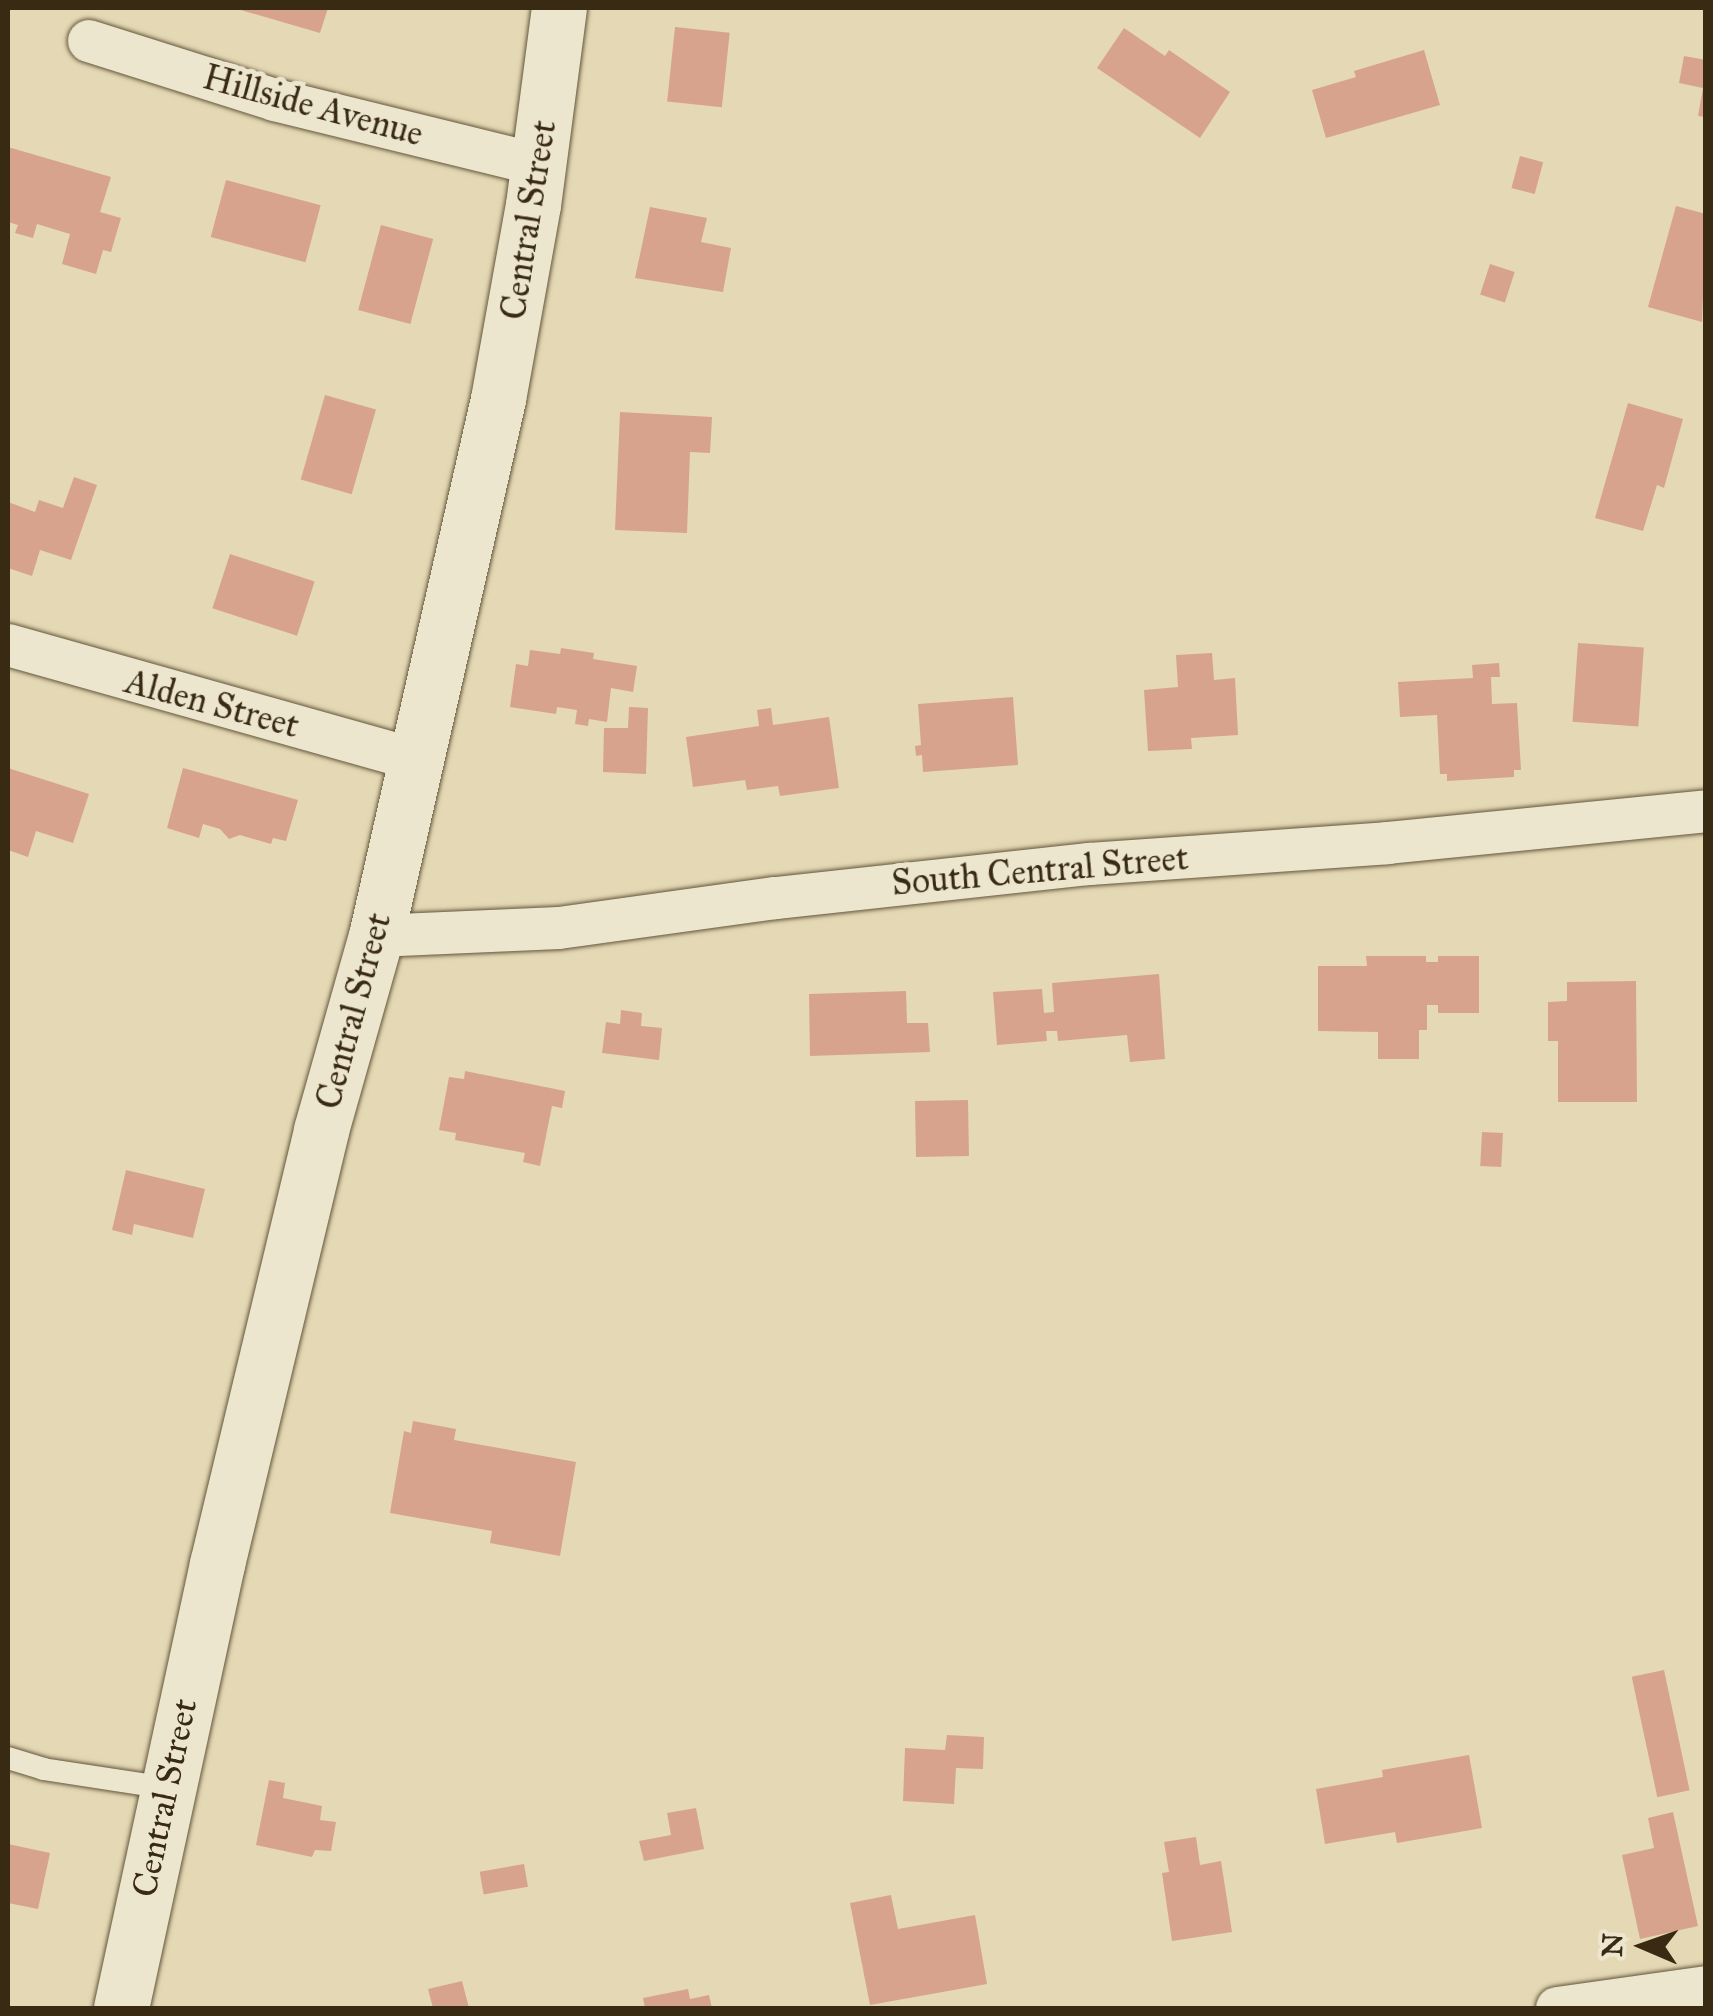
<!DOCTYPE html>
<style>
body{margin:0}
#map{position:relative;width:1713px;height:2016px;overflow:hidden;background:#e4d9b4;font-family:"IM FELL Great Primer",serif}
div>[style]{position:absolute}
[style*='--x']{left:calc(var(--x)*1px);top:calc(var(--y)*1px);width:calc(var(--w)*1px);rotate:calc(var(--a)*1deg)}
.building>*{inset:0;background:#d8a38c;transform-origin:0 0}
.roads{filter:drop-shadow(0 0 2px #64563c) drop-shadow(0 0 2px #64563c)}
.service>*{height:22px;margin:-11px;padding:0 11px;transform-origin:11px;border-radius:11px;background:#ede6ce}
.minor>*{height:42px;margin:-21px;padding:0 21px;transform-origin:21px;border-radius:21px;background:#ede6ce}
.tertiary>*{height:55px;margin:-27.5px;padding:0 27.5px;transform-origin:27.5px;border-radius:27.5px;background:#ede6ce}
span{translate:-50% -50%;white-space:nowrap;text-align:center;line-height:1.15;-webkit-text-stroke:10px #ede6ce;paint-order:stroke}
.street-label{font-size:35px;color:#392a14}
.frame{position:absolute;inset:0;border:10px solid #392a14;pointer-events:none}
.north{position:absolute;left:1593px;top:1896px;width:100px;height:100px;-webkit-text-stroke:8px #ede6ce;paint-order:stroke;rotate:272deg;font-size:28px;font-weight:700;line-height:40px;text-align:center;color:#392a14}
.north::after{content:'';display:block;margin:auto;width:35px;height:45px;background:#392a14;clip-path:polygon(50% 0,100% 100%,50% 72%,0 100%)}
</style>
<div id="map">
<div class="building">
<i style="clip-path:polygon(234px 8px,328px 8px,320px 33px)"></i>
<i style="left:675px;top:27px;width:55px;height:75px;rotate:6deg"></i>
<i style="clip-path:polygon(1124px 28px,1165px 56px,1169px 50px,1230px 92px,1200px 138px,1097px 68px)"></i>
<i style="clip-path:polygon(1424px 50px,1440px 105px,1326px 138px,1312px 90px,1356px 77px,1354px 71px)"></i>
<i style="clip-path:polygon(1684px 56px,1706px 60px,1706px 117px,1698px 116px,1703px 88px,1679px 83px)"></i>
<i style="clip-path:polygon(8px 147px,111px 177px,100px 212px,121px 218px,111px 252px,103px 250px,96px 274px,62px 264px,70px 234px,37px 224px,33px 238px,15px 233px,18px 225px,8px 222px)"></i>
<i style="left:1520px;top:156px;width:24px;height:33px;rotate:15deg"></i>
<i style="left:226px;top:180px;width:98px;height:59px;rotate:15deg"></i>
<i style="clip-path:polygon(1676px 206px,1706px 214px,1702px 322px,1648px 307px)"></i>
<i style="clip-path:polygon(650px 207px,707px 218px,701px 242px,731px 248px,723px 292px,635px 278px)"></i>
<i style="left:381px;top:225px;width:54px;height:88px;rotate:15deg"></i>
<i style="left:1490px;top:264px;width:26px;height:32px;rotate:18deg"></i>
<i style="left:325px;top:395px;width:53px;height:88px;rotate:16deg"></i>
<i style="clip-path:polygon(1628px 403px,1683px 419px,1664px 488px,1657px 485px,1643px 531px,1595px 518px)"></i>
<i style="clip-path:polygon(620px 412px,712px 417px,710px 453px,690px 452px,687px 533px,615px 530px)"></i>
<i style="clip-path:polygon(74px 477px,97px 485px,71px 560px,40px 550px,32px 576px,8px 568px,8px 502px,35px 512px,39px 500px,63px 508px)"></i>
<i style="left:230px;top:554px;width:89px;height:57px;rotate:18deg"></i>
<i style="left:1578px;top:643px;width:66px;height:79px;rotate:4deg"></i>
<i style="clip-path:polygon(561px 648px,594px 653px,593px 659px,637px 666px,633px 692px,611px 688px,607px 722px,589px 719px,588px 726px,575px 724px,577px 710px,557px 707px,556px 714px,510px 707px,516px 664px,528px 666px,530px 650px,560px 654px)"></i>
<i style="clip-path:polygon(1212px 653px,1214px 680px,1235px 678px,1238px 735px,1191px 738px,1192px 749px,1148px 751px,1144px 690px,1178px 687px,1176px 655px)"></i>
<i style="clip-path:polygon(1499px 663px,1500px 677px,1491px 677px,1492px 704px,1517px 703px,1521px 770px,1514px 770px,1514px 777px,1447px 781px,1447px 774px,1440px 774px,1437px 715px,1400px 717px,1398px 682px,1473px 678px,1472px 665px)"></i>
<i style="clip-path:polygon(1013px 697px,1018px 765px,923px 772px,922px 755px,916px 756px,915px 746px,921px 745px,918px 704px)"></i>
<i style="clip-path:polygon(629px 707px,648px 708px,646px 774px,603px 772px,604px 728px,628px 728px)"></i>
<i style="clip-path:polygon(771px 708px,773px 725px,829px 717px,839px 788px,780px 796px,778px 786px,747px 790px,745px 780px,693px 787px,686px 737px,759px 726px,757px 710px)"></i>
<i style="clip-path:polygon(8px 768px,89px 794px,73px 843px,36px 831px,28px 857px,8px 850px)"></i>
<i style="clip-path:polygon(183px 768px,298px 800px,286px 841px,273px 838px,271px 844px,240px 835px,229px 839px,220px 829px,203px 824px,199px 838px,167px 828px)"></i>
<i style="clip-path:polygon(1366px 956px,1426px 956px,1426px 962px,1438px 962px,1438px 956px,1479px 956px,1479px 1013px,1438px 1013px,1438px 1005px,1427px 1005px,1427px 1030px,1419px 1030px,1419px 1059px,1378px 1059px,1378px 1032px,1318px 1031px,1318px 966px,1367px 966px)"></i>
<i style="clip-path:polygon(1159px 974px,1165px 1059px,1130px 1062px,1127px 1035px,1058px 1041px,1057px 1031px,1046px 1031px,1047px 1041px,997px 1045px,993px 992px,1042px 989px,1044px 1013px,1054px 1012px,1052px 983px)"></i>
<i style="clip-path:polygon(1636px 981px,1637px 1102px,1558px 1102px,1558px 1041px,1548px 1041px,1548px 1002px,1567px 1001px,1567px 982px)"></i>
<i style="clip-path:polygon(906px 991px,907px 1023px,928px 1023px,930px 1052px,810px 1056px,809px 994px)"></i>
<i style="clip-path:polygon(621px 1010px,642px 1013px,641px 1026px,662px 1028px,659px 1060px,602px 1053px,606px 1022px,620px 1024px)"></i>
<i style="clip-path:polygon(465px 1071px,565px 1091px,562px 1108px,552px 1106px,540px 1166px,523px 1162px,525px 1153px,455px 1140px,456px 1133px,439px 1130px,449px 1077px,464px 1079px)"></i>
<i style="left:968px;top:1100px;width:56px;height:53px;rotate:89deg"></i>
<i style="left:1482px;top:1132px;width:21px;height:34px;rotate:3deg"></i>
<i style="clip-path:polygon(126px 1170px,205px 1189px,193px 1238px,134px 1224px,132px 1235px,112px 1230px)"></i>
<i style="clip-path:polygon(413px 1421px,456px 1429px,454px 1440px,576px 1462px,560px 1556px,490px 1543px,492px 1531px,390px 1513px,404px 1431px,411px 1433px)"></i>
<i style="left:1664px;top:1670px;width:123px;height:33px;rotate:78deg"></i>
<i style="clip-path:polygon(947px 1735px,984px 1737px,983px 1769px,956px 1768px,954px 1804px,903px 1801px,905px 1748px,945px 1750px)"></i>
<i style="clip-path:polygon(1469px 1755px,1482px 1828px,1397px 1843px,1395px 1832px,1325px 1844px,1316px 1789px,1383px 1777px,1382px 1770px)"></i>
<i style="clip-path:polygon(269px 1780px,285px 1783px,283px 1798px,322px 1806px,320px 1820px,336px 1822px,331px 1851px,315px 1850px,312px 1857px,256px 1845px)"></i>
<i style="clip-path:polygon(696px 1808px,704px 1849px,644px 1861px,639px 1841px,671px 1835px,667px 1813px)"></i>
<i style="clip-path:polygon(1673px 1812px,1698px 1926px,1640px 1939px,1622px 1855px,1654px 1848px,1648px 1818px)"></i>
<i style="clip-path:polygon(1196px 1837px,1200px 1865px,1221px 1861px,1232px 1932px,1172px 1941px,1162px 1873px,1169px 1872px,1164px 1842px)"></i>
<i style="clip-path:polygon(8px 1844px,50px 1853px,38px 1909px,8px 1903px)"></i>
<i style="left:524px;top:1864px;width:23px;height:45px;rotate:80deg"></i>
<i style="clip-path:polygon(891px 1895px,898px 1929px,975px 1915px,987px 1984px,870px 2005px,850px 1903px)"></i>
<i style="clip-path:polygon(462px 1981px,469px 2008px,433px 2008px,428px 1989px)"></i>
<i style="clip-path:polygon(688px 1989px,690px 1999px,709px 1995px,712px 2008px,645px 2008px,643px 1998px)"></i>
</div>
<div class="roads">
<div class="service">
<i style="--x:8;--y:1758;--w:37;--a:17"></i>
<i style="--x:43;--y:1769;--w:125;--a:8.7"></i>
</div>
<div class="minor">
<i style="--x:89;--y:41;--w:195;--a:17.6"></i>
<i style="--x:275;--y:100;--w:272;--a:13.8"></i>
<i style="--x:8;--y:645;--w:425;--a:15.7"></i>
<i style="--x:376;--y:936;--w:183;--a:-2.5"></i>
<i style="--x:559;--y:928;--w:219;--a:-7.9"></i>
<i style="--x:776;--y:898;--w:315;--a:-6.2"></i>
<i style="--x:1089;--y:864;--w:299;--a:-4"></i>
<i style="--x:1387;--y:843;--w:321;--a:-5.7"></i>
<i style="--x:1557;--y:2008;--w:150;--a:-8"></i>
</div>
<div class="tertiary">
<i style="--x:121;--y:2008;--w:454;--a:-77.8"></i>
<i style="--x:217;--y:1564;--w:446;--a:-76.5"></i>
<i style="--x:321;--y:1130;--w:202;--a:-74.2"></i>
<i style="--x:376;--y:936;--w:551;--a:-77.2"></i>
<i style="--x:498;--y:399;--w:197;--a:-79.8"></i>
<i style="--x:533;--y:205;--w:199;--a:-82.5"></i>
</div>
</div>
<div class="street-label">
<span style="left:313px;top:106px;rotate:15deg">Hillside Avenue</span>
<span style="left:529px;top:220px;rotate:-81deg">Central Street</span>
<span style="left:212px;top:704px;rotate:15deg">Alden Street</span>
<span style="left:1040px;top:871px;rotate:-5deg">South Central Street</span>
<span style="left:354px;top:1011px;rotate:-75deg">Central Street</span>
<span style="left:165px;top:1798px;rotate:-78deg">Central Street</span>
</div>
<div class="frame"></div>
<div class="north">N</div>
</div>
